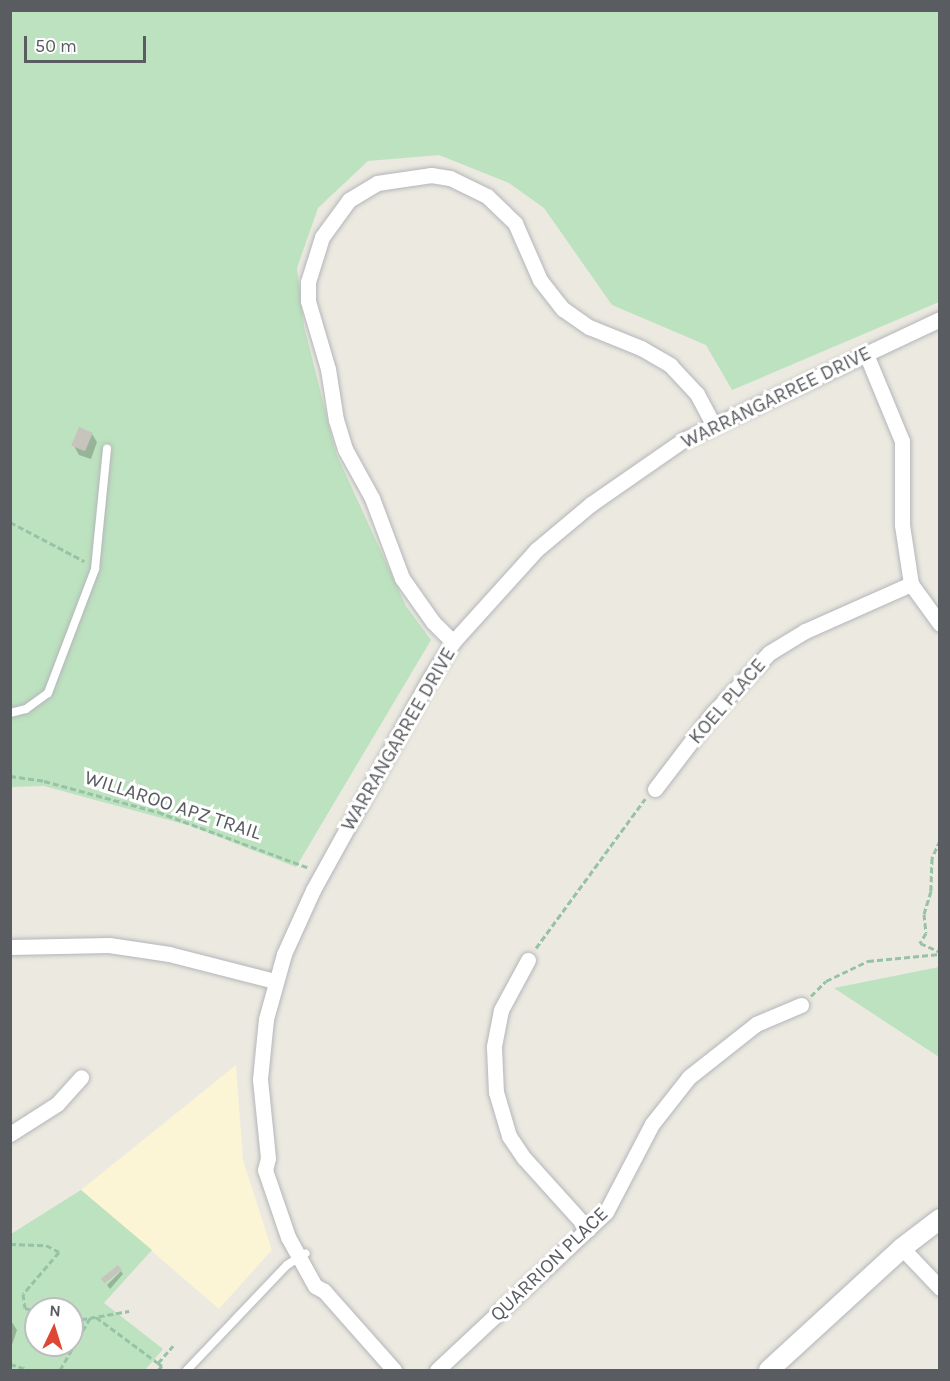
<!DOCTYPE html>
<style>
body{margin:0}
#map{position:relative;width:950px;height:1381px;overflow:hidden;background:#ebe9e0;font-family:Karla,sans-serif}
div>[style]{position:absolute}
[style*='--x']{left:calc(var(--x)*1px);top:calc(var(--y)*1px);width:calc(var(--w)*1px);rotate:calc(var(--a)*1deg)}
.commercial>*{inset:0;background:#fbf4d5}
.green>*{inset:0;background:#bde2bf}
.shadow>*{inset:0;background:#0003}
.building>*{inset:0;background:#c6c4bd;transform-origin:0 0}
.path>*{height:3px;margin-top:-1.5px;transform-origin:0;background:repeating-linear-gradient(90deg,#97c2a5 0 6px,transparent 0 9px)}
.roads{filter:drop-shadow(0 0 2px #b3b6ba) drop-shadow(0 0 2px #b3b6ba)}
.service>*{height:8px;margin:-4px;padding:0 4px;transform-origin:4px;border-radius:4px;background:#fff}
.minor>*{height:15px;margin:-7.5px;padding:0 7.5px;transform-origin:7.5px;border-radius:7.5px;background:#fff}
.tertiary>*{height:20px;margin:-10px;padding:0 10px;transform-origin:10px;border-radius:10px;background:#fff}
span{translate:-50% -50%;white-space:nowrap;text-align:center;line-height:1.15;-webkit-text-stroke:6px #fff;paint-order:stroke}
.street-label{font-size:20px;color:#595c60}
.frame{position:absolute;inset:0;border:12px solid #595c60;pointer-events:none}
.north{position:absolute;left:24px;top:1297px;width:60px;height:60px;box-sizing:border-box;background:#fff;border:2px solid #bdbebf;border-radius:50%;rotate:4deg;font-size:16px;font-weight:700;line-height:24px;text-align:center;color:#595c60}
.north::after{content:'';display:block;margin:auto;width:21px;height:27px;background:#de4733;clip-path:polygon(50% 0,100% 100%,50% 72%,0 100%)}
.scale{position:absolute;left:24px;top:36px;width:122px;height:27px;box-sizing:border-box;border:3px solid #595c60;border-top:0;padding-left:8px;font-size:18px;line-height:21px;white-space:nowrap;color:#595c60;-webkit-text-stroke:4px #fff;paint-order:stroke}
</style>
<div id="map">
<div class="commercial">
<i style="clip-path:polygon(236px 1065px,243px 1160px,272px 1250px,219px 1309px,81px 1190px)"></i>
</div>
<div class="green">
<i style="clip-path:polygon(10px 11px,939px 11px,939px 302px,732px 390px,706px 345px,612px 305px,544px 208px,509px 183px,439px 155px,368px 161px,318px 208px,297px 268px,304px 326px,336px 453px,406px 606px,431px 640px,296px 867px,191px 826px,44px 786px,11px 787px)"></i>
<i style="clip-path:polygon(939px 967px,939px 1057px,834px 988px)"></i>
<i style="clip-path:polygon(evenodd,81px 1190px,152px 1250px,104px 1303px,163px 1349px,145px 1370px,11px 1370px,11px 1234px,81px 1190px,36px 1309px,72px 1309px,72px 1345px,36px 1345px,36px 1309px)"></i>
</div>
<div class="shadow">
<i style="clip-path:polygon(92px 434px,97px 442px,91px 459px,79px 455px,74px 446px)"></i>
<i style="clip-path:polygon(121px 1271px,123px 1274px,110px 1289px,107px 1285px)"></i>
<i style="clip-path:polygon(10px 1319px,17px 1330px,10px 1351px)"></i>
</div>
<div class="building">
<i style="left:79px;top:427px;width:15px;height:20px;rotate:23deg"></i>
<i style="left:118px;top:1265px;width:6px;height:22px;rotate:51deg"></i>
</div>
<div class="path">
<i style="--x:10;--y:522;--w:84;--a:27.8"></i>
<i style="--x:10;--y:776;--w:34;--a:8"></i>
<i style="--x:44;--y:781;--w:118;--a:15.2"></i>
<i style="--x:158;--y:812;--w:161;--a:20.3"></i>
<i style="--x:940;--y:840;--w:20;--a:114"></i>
<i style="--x:932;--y:858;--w:33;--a:92"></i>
<i style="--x:931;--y:891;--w:24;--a:107"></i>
<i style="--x:924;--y:914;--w:19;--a:84"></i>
<i style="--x:926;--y:933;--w:12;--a:121"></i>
<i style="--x:920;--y:943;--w:22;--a:24"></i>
<i style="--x:536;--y:948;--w:185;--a:-53.8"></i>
<i style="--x:811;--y:996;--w:21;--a:-45"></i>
<i style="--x:826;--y:981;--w:47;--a:-25.5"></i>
<i style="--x:868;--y:961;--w:72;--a:-5.6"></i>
<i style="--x:10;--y:1244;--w:36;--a:2"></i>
<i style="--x:46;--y:1245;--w:15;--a:28"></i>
<i style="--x:59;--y:1252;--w:55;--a:130.6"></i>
<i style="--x:23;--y:1294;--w:14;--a:82"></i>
<i style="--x:25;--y:1308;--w:11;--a:15"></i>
<i style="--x:96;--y:1317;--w:77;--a:36.6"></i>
<i style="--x:72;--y:1321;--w:58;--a:-10"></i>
<i style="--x:10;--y:1364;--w:21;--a:17"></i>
<i style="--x:60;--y:1370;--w:60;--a:-60"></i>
<i style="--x:158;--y:1370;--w:6;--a:-45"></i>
<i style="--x:162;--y:1366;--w:5;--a:-143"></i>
<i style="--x:158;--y:1363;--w:23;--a:-49"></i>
</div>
<div class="roads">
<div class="service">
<i style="--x:10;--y:713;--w:16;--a:-14"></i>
<i style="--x:26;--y:709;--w:27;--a:-36"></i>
<i style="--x:48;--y:693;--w:133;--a:-69.2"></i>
<i style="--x:95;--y:569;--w:121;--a:-84.3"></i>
<i style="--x:187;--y:1370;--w:145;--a:-46.4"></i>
<i style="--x:287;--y:1265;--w:22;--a:-32"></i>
</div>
<div class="minor">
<i style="--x:866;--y:354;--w:94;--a:67.5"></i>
<i style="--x:902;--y:441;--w:84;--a:90"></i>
<i style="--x:902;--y:525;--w:60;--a:81.3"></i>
<i style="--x:911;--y:584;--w:49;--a:54.1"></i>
<i style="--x:453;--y:642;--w:28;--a:-135"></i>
<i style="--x:433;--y:622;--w:54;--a:-125.2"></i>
<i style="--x:402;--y:578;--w:85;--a:-110.6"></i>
<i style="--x:372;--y:498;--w:56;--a:-118.9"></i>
<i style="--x:345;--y:449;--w:30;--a:-107"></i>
<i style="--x:336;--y:420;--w:52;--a:-98.9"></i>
<i style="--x:328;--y:369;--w:71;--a:-106.4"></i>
<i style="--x:308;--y:301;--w:19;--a:-90"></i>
<i style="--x:308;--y:282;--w:47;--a:-72.7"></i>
<i style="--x:322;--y:237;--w:46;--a:-53.9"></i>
<i style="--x:349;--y:200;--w:33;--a:-31"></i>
<i style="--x:377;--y:183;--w:55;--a:-8.4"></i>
<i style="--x:431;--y:175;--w:19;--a:9"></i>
<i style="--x:450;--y:178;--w:41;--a:25.9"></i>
<i style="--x:487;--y:196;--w:39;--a:44"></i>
<i style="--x:515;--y:223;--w:62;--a:66.3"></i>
<i style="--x:540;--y:280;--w:37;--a:52"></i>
<i style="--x:563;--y:309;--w:32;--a:35"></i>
<i style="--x:589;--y:327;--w:56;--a:22"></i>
<i style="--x:641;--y:348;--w:34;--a:30"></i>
<i style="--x:670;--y:365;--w:40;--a:47"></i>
<i style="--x:697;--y:394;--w:34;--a:62"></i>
<i style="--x:655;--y:789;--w:96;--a:-52.7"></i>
<i style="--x:713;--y:713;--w:82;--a:-47"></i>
<i style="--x:769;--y:653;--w:42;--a:-31.4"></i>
<i style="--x:805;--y:631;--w:116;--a:-23.9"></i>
<i style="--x:10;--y:947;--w:99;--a:-1.2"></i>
<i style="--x:109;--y:945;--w:61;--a:8.5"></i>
<i style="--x:169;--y:954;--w:109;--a:14.3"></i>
<i style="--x:528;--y:960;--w:57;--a:118.4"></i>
<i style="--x:501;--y:1010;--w:38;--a:101"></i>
<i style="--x:494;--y:1047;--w:45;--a:87.5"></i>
<i style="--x:496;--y:1092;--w:46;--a:73.5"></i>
<i style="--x:509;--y:1136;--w:27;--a:56"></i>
<i style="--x:524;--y:1158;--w:96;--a:48"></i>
<i style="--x:10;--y:1134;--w:56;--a:-32.6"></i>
<i style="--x:57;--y:1104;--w:36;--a:-48"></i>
<i style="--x:902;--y:1248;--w:55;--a:46.5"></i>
<i style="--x:394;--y:1370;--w:106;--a:-131.5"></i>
<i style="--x:324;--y:1291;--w:10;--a:-151"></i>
<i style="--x:315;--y:1286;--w:56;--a:-118.9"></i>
<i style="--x:288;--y:1237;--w:71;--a:-108.9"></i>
<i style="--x:265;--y:1170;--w:12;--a:-76"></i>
<i style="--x:268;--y:1158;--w:79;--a:-95.8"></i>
<i style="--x:260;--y:1079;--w:60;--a:-84.3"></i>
<i style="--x:266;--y:1019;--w:67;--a:-74.5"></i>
<i style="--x:284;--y:954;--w:70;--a:-65.6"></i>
<i style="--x:313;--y:890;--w:240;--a:-61.1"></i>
<i style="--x:429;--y:680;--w:45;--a:-57.7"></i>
<i style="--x:453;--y:642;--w:124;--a:-47.9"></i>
<i style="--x:536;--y:550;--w:72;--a:-39.9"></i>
<i style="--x:591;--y:504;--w:112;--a:-34.8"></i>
<i style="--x:683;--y:440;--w:284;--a:-25.2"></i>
<i style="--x:437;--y:1370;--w:231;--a:-43.1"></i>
<i style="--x:606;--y:1212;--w:99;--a:-62.4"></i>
<i style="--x:652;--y:1124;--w:60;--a:-51.8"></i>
<i style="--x:689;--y:1077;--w:85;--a:-38.3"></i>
<i style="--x:756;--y:1024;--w:49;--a:-22.9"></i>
</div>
<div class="tertiary">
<i style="--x:769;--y:1370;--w:180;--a:-42.5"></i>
<i style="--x:902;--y:1248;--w:48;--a:-37.3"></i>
</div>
</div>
<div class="street-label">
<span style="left:776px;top:397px;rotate:-26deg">WARRANGARREE DRIVE</span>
<span style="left:727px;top:701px;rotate:-49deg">KOEL PLACE</span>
<span style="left:398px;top:739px;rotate:-60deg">WARRANGARREE DRIVE</span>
<span style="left:173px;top:805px;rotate:18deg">WILLAROO APZ TRAIL</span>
<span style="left:549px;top:1264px;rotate:-44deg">QUARRION PLACE</span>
</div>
<div class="frame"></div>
<div class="north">N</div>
<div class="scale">50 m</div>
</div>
